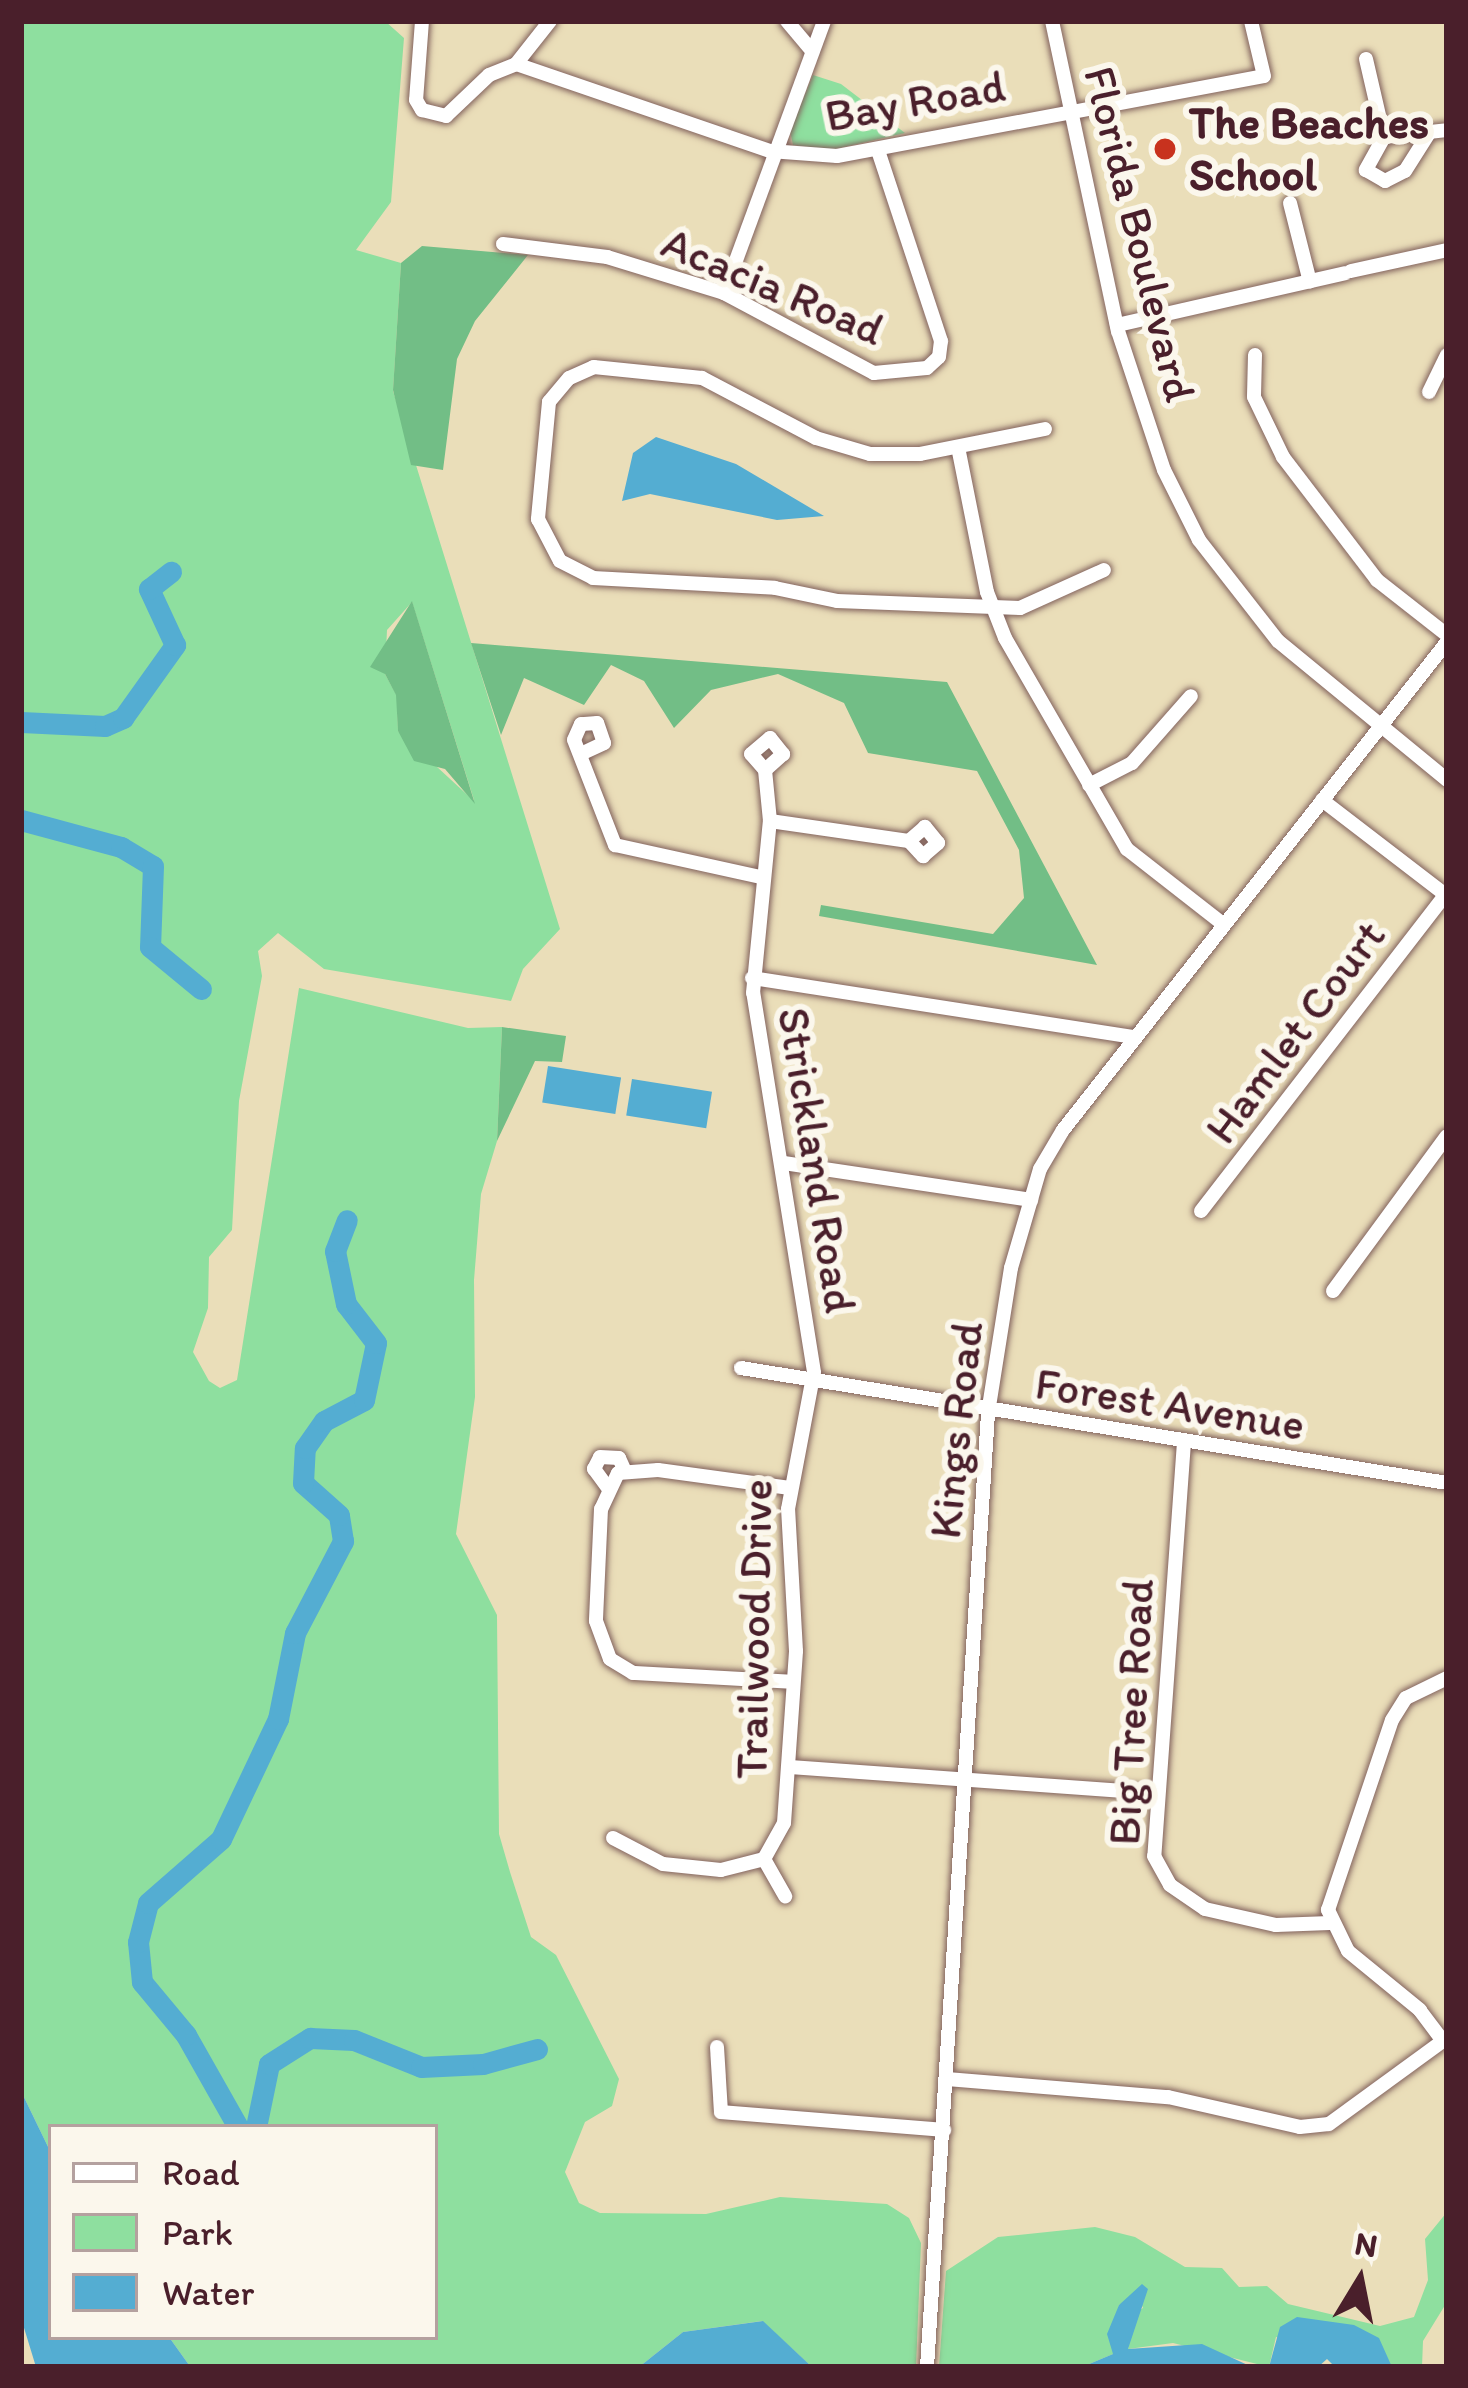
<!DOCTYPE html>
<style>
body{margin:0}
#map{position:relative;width:1468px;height:2388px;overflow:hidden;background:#eadeb9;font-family:Itim,sans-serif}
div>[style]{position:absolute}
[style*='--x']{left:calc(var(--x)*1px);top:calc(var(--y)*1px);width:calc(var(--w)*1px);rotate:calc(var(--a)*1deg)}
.green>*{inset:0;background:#8edf9f}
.forest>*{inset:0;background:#72be86}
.water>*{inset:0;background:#54add2;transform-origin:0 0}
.river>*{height:21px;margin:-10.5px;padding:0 10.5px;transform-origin:10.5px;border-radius:10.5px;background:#54add2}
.roads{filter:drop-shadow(0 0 3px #82625d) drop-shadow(0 0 3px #82625d)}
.minor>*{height:14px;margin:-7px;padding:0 7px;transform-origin:7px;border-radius:7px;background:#fff}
.dots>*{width:33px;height:33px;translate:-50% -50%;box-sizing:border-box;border:6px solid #fbf7ec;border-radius:50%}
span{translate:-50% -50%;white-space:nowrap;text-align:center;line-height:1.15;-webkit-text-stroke:12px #fbf7ec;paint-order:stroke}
.street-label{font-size:45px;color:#4a1f2b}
.poi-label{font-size:45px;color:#4a1f2b;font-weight:700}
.left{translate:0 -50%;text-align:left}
.frame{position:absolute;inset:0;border:24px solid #4a1f2b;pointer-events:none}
.legend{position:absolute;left:48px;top:2124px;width:390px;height:216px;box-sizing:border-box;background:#fbf7ec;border:3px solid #b4a19f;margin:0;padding:15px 21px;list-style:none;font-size:36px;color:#4a1f2b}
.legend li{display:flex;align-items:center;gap:24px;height:60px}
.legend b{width:60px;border:3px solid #b4a19f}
.north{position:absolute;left:1300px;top:2220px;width:120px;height:120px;-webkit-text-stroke:9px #fbf7ec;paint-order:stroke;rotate:10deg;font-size:33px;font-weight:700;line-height:48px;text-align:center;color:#4a1f2b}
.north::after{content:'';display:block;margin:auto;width:42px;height:54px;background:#4a1f2b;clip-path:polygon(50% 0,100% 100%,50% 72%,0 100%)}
</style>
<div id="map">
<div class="green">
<i style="clip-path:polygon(evenodd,21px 21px,385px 21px,404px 38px,391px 202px,356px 250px,401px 263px,393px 391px,560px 929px,523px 969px,511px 1001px,324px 969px,278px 933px,258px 951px,262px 976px,239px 1101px,232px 1230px,209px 1257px,208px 1308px,193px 1352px,209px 1381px,220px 1388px,237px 1380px,299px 988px,468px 1028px,502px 1027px,497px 1141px,481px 1194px,474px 1280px,475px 1397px,456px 1534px,497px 1615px,499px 1834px,510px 1872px,531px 1937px,556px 1955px,619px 2079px,612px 2106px,585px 2122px,565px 2172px,579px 2203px,600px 2213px,706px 2214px,780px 2197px,887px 2204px,909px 2218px,921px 2243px,916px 2367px,812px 2367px,762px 2321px,683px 2332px,639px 2367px,189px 2365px,169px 2337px,435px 2337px,435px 2127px,51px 2127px,51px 2153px,21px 2091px,21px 21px,412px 602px,474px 800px,474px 801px,398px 731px,397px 696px,385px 674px,387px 630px,412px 602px)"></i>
<i style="clip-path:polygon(813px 75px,841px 84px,905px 133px,831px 150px,793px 145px,790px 131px)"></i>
<i style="clip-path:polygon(1447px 2212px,1447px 2302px,1423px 2341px,1422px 2367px,1392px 2367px,1276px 2337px,1269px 2367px,1173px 2343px,1128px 2349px,1134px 2313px,1143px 2308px,1137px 2294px,1119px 2305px,1113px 2354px,1082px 2367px,939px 2367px,946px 2271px,998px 2237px,1095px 2227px,1135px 2237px,1185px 2267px,1222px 2268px,1239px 2287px,1267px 2286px,1288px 2304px,1380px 2326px,1414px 2317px,1428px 2280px,1425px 2239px)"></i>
</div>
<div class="forest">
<i style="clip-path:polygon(422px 246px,528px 255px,475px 321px,457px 359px,443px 470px,411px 465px,393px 390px,401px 263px)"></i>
<i style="clip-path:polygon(412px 601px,475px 804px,445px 769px,414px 761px,398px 731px,396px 695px,385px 674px,370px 667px)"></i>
<i style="clip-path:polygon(471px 643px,947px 682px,1097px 965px,819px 916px,821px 905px,993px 934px,1024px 898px,1019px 850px,977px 771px,868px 753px,844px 703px,778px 674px,711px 690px,674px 728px,644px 681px,611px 665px,584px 705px,524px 678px,501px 735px)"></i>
<i style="clip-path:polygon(502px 1027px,566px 1036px,562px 1062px,535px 1061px,497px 1141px)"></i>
</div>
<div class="water">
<i style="clip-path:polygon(656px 437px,736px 464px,824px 516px,777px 520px,650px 494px,622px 501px,633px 453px)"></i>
<i style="left:548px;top:1066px;width:74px;height:37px;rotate:9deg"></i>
<i style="left:632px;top:1079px;width:81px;height:37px;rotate:9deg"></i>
<i style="clip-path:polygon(21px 2091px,51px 2153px,51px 2337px,169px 2337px,189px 2365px,201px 2367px,36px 2367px,21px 2318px)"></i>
<i style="clip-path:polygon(1142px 2284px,1148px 2289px,1128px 2349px,1202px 2344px,1252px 2367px,1082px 2367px,1113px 2354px,1107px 2334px,1119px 2305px)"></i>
<i style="clip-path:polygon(1297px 2317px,1354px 2325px,1379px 2338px,1392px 2367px,1335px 2367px,1327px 2359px,1318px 2367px,1269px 2367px,1280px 2327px)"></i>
<i style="clip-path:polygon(763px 2321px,812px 2367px,639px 2367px,683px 2332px)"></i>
</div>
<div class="river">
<i style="--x:21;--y:722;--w:84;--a:2.7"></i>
<i style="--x:105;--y:726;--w:20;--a:-24"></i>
<i style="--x:123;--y:718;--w:90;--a:-54.5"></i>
<i style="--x:175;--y:645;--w:62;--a:-114.9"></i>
<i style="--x:149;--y:589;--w:28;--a:-38"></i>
<i style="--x:21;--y:820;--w:104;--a:15.1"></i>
<i style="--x:121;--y:847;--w:37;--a:31"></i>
<i style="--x:153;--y:866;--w:81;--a:92.1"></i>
<i style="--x:150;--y:947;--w:66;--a:39.5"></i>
<i style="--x:238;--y:2127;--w:106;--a:-119.5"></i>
<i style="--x:186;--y:2035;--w:69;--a:-129.7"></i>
<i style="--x:142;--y:1982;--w:40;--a:-95.7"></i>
<i style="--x:138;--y:1942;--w:40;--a:-75.6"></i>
<i style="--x:148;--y:1903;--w:97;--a:-41.2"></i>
<i style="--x:221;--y:1839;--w:133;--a:-64.6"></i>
<i style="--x:278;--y:1719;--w:88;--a:-78.8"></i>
<i style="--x:295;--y:1633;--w:104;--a:-62.4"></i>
<i style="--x:343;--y:1541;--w:26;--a:-99"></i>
<i style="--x:339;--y:1515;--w:48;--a:-138.4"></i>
<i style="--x:303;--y:1483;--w:35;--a:-87"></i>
<i style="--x:305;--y:1448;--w:33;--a:-55"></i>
<i style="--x:324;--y:1421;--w:45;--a:-27.7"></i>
<i style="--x:364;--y:1400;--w:58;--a:-78.1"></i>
<i style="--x:376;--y:1343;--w:49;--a:-127.6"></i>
<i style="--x:346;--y:1304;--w:54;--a:-101.7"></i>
<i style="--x:335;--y:1251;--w:33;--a:-69"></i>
<i style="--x:256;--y:2127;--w:64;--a:-78.3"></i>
<i style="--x:269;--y:2064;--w:49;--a:-32.4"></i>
<i style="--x:310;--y:2038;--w:44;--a:2.6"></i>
<i style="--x:354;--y:2040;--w:72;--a:21.9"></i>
<i style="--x:421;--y:2067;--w:62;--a:-2.8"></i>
<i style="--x:483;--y:2064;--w:56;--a:-15.5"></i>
</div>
<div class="roads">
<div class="minor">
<i style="--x:422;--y:21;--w:79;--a:94.3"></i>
<i style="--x:416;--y:100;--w:12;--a:59"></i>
<i style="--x:422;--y:110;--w:25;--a:14"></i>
<i style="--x:446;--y:116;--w:59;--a:-43.6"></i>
<i style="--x:489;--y:75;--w:29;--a:-22"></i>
<i style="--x:516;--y:64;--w:55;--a:-51.7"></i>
<i style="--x:787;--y:21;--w:38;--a:50"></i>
<i style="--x:1052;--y:21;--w:317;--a:78"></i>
<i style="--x:1118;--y:331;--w:146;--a:71.7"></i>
<i style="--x:1164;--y:470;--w:78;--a:63.4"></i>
<i style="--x:1199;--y:540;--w:128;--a:52"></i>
<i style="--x:1278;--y:641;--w:219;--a:39.4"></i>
<i style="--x:1366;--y:59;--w:80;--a:77"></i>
<i style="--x:1384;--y:137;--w:63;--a:-6.3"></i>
<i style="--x:516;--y:64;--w:268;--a:18.9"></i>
<i style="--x:770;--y:151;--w:67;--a:4.3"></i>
<i style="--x:837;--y:156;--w:434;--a:-10.6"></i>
<i style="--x:1264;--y:76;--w:57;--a:-103.3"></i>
<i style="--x:1384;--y:137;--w:38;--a:119"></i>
<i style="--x:1366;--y:170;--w:22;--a:30"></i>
<i style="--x:1385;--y:181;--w:22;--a:-27"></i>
<i style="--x:1405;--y:171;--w:45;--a:-57.7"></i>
<i style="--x:1290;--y:203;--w:81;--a:75.8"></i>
<i style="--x:503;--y:244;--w:105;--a:7.1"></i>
<i style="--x:607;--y:257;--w:122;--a:17.1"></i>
<i style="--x:724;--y:293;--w:170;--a:28.1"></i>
<i style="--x:874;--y:373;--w:53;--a:-5.4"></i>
<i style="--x:927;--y:368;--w:16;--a:-43"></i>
<i style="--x:939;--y:357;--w:16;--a:-83"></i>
<i style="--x:941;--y:341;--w:201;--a:-108.3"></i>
<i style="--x:1351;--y:271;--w:98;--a:-12.3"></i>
<i style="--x:724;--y:293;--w:290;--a:-69.8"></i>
<i style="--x:1117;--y:325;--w:234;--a:-12.8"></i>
<i style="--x:1255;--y:355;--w:42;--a:91.4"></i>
<i style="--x:1254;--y:397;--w:67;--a:64.2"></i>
<i style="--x:1283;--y:457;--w:155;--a:52.6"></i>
<i style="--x:1377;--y:580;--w:89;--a:38.2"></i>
<i style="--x:1429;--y:392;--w:41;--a:-64.1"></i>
<i style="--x:1045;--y:429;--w:127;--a:168.7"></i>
<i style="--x:920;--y:454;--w:50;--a:180"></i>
<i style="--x:870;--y:454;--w:56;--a:-163.5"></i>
<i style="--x:816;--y:438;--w:129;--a:-152.2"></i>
<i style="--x:702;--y:378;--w:109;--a:-174.2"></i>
<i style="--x:594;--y:367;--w:27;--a:156"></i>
<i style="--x:569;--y:378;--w:31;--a:130"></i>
<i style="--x:549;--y:402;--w:118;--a:95.4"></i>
<i style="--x:538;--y:519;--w:47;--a:62.4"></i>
<i style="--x:560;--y:561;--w:37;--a:27"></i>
<i style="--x:593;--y:578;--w:182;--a:3.1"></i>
<i style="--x:775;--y:588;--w:63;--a:11.8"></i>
<i style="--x:837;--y:601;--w:183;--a:2.2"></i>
<i style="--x:1020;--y:608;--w:92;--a:-24.3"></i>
<i style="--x:958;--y:447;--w:148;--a:78.7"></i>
<i style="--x:987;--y:592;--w:49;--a:68.6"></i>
<i style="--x:1005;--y:638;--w:244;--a:60"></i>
<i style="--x:1127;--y:849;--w:122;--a:38"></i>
<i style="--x:585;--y:752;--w:21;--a:-25"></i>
<i style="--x:604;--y:743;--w:21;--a:-109"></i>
<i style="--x:597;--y:723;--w:16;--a:176"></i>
<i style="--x:581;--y:724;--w:17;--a:114"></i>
<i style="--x:574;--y:740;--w:113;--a:68.7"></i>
<i style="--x:615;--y:845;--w:149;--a:12.4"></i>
<i style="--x:1089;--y:785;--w:48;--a:-27.1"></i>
<i style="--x:1132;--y:763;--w:89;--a:-48.6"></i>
<i style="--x:1322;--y:800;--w:158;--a:37.5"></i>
<i style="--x:770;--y:821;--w:140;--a:8.2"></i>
<i style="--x:909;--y:841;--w:21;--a:47"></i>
<i style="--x:923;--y:856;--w:20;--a:-41"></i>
<i style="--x:938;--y:843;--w:21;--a:-129"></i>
<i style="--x:925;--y:827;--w:21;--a:139"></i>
<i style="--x:752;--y:978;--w:388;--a:8.8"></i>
<i style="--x:784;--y:1163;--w:250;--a:8.5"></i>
<i style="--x:1201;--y:1211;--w:399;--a:-52.3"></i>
<i style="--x:1333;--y:1291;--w:192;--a:-53.7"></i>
<i style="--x:741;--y:1368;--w:715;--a:9.25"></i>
<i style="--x:1184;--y:1442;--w:415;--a:94.1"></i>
<i style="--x:1154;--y:1856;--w:33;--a:61"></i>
<i style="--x:1170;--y:1885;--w:42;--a:34.4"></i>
<i style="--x:1205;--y:1909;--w:73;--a:12.7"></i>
<i style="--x:1276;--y:1925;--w:54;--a:-2.1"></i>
<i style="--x:608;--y:1488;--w:24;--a:-126"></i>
<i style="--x:594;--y:1469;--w:13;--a:-63"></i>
<i style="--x:600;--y:1457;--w:19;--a:3"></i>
<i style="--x:619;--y:1458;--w:12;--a:66"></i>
<i style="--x:790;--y:1488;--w:133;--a:-172.2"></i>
<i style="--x:658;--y:1470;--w:40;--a:175.7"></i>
<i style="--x:618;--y:1473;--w:40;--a:115"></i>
<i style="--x:601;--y:1509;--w:112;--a:92.6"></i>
<i style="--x:596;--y:1621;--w:40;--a:69.8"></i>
<i style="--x:610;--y:1659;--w:27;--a:31"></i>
<i style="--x:633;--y:1673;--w:160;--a:3.2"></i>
<i style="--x:790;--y:1767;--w:366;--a:4.1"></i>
<i style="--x:613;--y:1838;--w:56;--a:27.5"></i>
<i style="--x:663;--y:1864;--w:58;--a:5.9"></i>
<i style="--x:721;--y:1870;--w:44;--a:-14.3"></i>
<i style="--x:764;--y:1859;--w:41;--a:-60.9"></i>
<i style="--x:784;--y:1823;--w:172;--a:-86"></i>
<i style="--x:796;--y:1651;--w:142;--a:-93.2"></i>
<i style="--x:788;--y:1509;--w:139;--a:-79.3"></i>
<i style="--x:814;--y:1372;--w:384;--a:-99.1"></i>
<i style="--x:753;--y:993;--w:173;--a:-84.4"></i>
<i style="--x:770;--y:821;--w:51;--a:-95.6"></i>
<i style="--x:765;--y:770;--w:21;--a:-131"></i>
<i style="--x:751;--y:754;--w:25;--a:-40"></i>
<i style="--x:770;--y:738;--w:21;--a:51"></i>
<i style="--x:783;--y:754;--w:24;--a:138"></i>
<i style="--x:764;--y:1859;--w:43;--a:60.4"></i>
<i style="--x:1443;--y:2041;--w:39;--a:-127"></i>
<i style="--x:1420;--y:2010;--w:93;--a:-140.7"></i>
<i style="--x:1348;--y:1951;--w:46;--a:-116"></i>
<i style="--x:1328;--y:1910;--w:200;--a:-71.4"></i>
<i style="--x:1392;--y:1720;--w:26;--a:-58"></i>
<i style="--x:1406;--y:1698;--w:46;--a:-26"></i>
<i style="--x:717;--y:2047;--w:65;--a:86.5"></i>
<i style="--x:721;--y:2112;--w:224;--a:4.6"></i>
<i style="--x:947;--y:2079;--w:222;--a:4.7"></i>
<i style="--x:1168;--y:2097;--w:135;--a:12.8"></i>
<i style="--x:1300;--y:2127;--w:29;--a:-6"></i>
<i style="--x:1329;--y:2124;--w:146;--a:-36.1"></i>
<i style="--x:927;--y:2367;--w:956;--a:-86.34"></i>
<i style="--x:988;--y:1413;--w:147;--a:-81"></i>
<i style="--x:1011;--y:1268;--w:103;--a:-73.7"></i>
<i style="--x:1040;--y:1169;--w:45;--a:-59.5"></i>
<i style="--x:1063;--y:1130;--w:621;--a:-51.8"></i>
</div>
</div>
<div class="dots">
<i style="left:1165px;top:149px;background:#c8321e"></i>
</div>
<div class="street-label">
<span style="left:915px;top:101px;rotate:-10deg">Bay Road</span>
<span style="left:1140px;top:234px;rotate:76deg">Florida Boulevard</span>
<span style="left:773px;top:286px;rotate:23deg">Acacia Road</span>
<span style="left:1295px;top:1032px;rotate:-53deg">Hamlet Court</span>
<span style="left:817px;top:1160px;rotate:81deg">Strickland Road</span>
<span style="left:1170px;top:1404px;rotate:9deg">Forest Avenue</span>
<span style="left:956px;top:1430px;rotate:-84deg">Kings Road</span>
<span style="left:754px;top:1629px;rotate:-89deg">Trailwood Drive</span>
<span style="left:1131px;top:1712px;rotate:-87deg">Big Tree Road</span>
</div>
<div class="poi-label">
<span class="left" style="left:1189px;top:149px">The Beaches<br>School</span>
</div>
<div class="frame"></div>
<ul class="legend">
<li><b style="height:15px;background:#fff"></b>Road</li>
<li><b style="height:33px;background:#8edf9f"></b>Park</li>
<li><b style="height:33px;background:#54add2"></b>Water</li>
</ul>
<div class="north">N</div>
</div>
